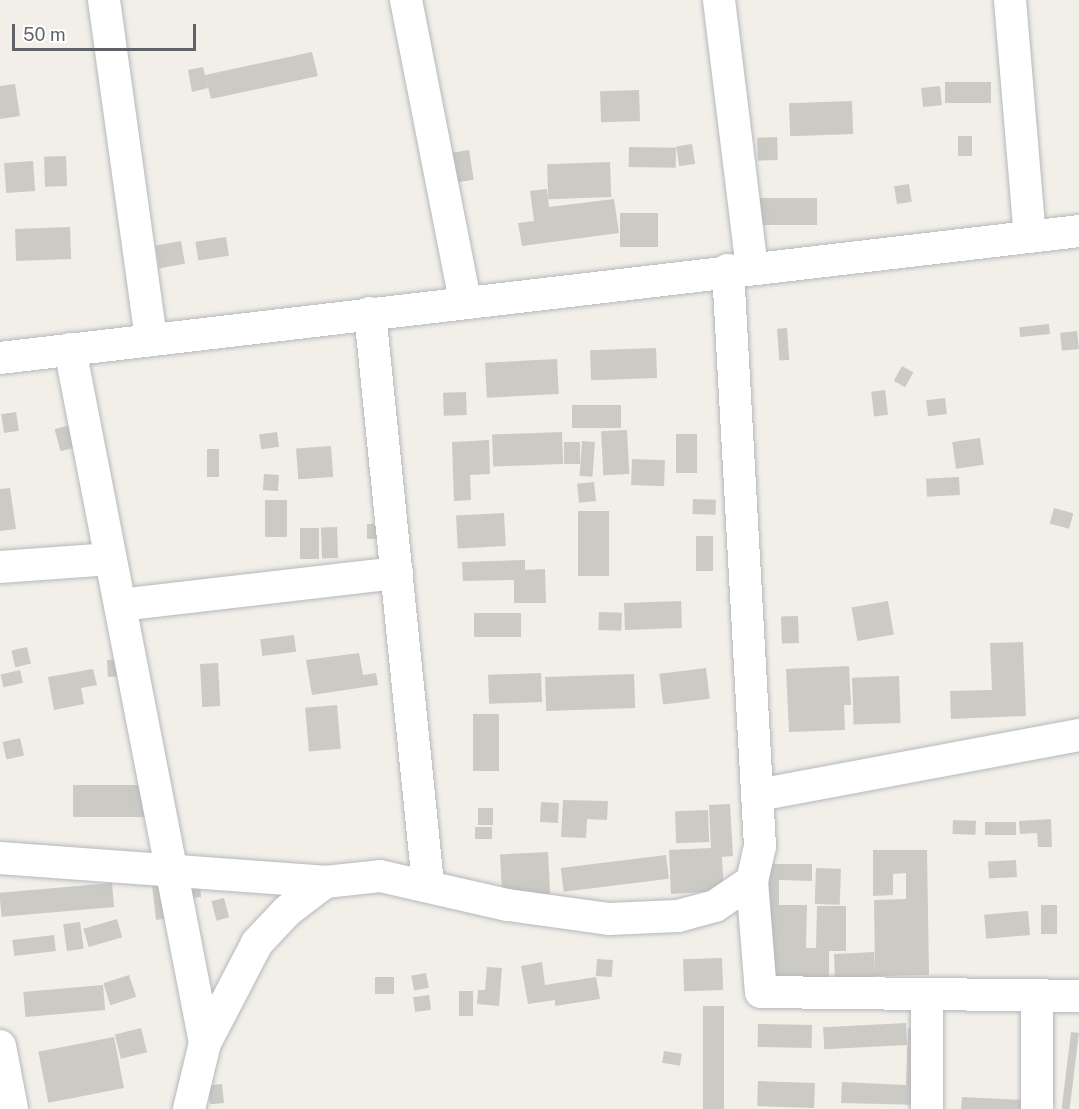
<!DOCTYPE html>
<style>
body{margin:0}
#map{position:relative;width:1079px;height:1109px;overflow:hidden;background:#f1efe8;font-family:"Public Sans",sans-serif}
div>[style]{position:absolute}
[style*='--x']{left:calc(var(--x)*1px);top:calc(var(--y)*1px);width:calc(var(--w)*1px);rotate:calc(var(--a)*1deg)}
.building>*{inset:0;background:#cccac5;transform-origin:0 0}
.roads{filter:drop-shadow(0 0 2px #b5b8bc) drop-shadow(0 0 2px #b5b8bc)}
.minor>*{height:32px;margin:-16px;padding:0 16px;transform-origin:16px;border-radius:16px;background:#fff}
span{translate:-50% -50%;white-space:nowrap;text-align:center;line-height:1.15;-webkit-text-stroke:5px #fff;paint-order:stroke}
.scale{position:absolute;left:12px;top:24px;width:184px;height:27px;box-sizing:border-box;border:3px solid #5f6368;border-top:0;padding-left:8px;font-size:18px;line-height:21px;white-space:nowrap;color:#5f6368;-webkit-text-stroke:4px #fff;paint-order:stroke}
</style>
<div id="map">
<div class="building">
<i style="clip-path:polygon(312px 52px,318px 76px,211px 99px,206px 79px,208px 88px,192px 92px,188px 70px,203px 67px,205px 75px)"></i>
<i style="left:991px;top:82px;width:21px;height:46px;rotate:90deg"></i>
<i style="clip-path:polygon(15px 84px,20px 116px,0 119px,0 86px)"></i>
<i style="left:940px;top:86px;width:19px;height:19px;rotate:84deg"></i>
<i style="left:639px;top:90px;width:31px;height:39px;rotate:88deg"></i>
<i style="left:852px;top:101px;width:33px;height:63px;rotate:88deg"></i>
<i style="left:958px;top:136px;width:14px;height:20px"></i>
<i style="left:777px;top:137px;width:23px;height:20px;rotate:88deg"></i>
<i style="left:692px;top:144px;width:20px;height:16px;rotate:81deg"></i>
<i style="left:629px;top:147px;width:47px;height:20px;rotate:1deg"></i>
<i style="left:469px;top:150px;width:30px;height:36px;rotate:81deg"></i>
<i style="left:66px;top:156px;width:30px;height:22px;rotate:88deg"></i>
<i style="left:33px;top:161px;width:30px;height:29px;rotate:86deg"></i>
<i style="left:610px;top:162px;width:35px;height:63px;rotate:88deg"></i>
<i style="left:909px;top:184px;width:18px;height:15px;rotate:81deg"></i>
<i style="clip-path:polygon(547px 189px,549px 207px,614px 199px,619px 233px,522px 246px,518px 223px,534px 221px,530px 191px)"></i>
<i style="left:817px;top:198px;width:27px;height:69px;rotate:90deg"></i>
<i style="left:658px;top:213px;width:34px;height:38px;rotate:90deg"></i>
<i style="left:70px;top:227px;width:32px;height:55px;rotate:88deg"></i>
<i style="left:226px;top:237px;width:19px;height:31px;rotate:81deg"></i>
<i style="left:181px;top:241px;width:23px;height:26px;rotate:80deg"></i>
<i style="left:1049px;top:324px;width:10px;height:30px;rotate:84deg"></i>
<i style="left:787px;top:328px;width:32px;height:10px;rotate:86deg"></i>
<i style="left:1077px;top:331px;width:18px;height:17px;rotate:84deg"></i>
<i style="left:656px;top:348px;width:30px;height:66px;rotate:88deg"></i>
<i style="left:557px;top:359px;width:35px;height:72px;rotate:87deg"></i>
<i style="left:902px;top:366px;width:13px;height:17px;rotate:29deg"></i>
<i style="left:885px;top:390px;width:25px;height:14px;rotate:83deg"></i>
<i style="left:466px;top:392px;width:23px;height:23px;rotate:88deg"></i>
<i style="left:945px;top:398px;width:16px;height:19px;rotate:83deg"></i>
<i style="left:621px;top:405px;width:23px;height:49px;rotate:90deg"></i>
<i style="left:16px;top:412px;width:19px;height:15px;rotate:81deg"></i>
<i style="left:70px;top:425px;width:23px;height:16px;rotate:75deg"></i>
<i style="left:627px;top:430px;width:44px;height:26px;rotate:87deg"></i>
<i style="left:277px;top:432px;width:15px;height:18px;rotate:82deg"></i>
<i style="left:562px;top:432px;width:32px;height:70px;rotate:88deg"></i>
<i style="left:697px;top:434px;width:39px;height:21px;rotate:90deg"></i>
<i style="left:980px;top:438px;width:27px;height:28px;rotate:82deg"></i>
<i style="clip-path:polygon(489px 440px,490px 474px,470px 475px,471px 500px,454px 501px,452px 442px)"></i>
<i style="left:582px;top:441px;width:13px;height:35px;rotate:4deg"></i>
<i style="left:564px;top:442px;width:16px;height:22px"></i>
<i style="left:331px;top:446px;width:31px;height:35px;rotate:86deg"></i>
<i style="left:207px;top:449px;width:12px;height:28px"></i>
<i style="left:632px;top:459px;width:33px;height:26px;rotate:2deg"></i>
<i style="left:264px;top:474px;width:15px;height:16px;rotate:4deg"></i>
<i style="left:959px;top:477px;width:18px;height:33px;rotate:87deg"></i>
<i style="left:594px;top:482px;width:19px;height:17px;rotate:84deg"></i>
<i style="clip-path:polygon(10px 488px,16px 529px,0 531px,0 489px)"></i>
<i style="left:693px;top:499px;width:23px;height:15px;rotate:2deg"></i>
<i style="left:265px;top:500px;width:22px;height:37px"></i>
<i style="left:1054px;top:508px;width:20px;height:16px;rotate:15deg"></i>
<i style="left:578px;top:511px;width:31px;height:65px"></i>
<i style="left:504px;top:513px;width:33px;height:48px;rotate:87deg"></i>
<i style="left:367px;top:524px;width:13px;height:15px"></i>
<i style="left:337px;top:527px;width:31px;height:16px;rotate:88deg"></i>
<i style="left:300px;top:528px;width:19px;height:31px"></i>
<i style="left:696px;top:536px;width:17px;height:35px"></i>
<i style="clip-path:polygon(525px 560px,525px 570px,545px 569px,546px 603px,514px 603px,514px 580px,463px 581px,462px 562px)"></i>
<i style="left:681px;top:601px;width:27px;height:57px;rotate:88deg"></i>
<i style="left:888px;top:601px;width:34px;height:37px;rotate:80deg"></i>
<i style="left:599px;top:612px;width:23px;height:18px;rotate:2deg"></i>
<i style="left:521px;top:613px;width:24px;height:47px;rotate:90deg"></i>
<i style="left:798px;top:616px;width:27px;height:17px;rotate:88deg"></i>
<i style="left:294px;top:635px;width:17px;height:34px;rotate:83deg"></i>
<i style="clip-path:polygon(1023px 642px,1026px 716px,951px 719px,950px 691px,992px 690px,990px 643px)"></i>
<i style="left:27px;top:647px;width:17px;height:16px;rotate:77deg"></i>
<i style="clip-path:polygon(359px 653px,363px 675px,376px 673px,378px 685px,312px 695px,306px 660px)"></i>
<i style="left:128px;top:659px;width:17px;height:21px;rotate:87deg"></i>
<i style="left:218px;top:663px;width:43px;height:18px;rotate:87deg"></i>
<i style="clip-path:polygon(849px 666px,851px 705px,844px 705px,845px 730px,789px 732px,786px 669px)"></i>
<i style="left:706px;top:668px;width:31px;height:47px;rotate:83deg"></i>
<i style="clip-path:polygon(93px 669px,97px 685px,81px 688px,84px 704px,54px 710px,48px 677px)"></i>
<i style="left:20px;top:670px;width:13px;height:20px;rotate:77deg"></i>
<i style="left:541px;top:673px;width:29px;height:53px;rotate:88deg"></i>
<i style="left:634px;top:674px;width:34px;height:89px;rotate:88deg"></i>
<i style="left:899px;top:676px;width:47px;height:47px;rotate:88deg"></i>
<i style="left:337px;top:705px;width:44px;height:32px;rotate:85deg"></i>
<i style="left:473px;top:714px;width:26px;height:57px"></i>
<i style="left:20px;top:738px;width:18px;height:18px;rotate:77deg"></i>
<i style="left:162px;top:785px;width:32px;height:89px;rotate:90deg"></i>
<i style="clip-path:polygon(563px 800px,608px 801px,607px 820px,587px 819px,586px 838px,561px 837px)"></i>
<i style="left:541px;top:802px;width:18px;height:20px;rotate:3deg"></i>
<i style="clip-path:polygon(730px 804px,733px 856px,722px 857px,724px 891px,671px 894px,669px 850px,711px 848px,709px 805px)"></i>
<i style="left:478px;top:808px;width:15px;height:17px"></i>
<i style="left:708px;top:810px;width:32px;height:33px;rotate:88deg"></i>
<i style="clip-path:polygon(1051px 819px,1052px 847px,1038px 847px,1037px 833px,1020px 834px,1019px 821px)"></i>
<i style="left:953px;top:820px;width:23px;height:14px;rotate:2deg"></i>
<i style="left:985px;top:822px;width:31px;height:13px"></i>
<i style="left:475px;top:827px;width:17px;height:12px"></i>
<i style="clip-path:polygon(873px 850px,927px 850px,929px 975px,875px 976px,875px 980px,835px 982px,834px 954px,874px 952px,875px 971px,874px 900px,906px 899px,906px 873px,893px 874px,893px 895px,873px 896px)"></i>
<i style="left:548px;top:852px;width:42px;height:48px;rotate:87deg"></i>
<i style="left:666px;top:855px;width:24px;height:106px;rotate:83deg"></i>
<i style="left:1016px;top:860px;width:17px;height:28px;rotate:87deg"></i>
<i style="clip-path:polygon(761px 864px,812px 864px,812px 881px,779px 880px,779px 905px,807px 905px,806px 948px,816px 948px,817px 906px,846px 906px,846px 951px,829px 951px,829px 980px,760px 980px)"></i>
<i style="left:816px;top:868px;width:25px;height:36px;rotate:2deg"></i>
<i style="clip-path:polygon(199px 869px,201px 897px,175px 900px,177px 917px,156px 920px,152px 885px,170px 883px)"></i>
<i style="left:112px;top:883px;width:24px;height:113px;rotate:85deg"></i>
<i style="left:224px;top:898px;width:20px;height:13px;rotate:75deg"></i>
<i style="left:1041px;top:905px;width:16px;height:29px"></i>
<i style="left:1028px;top:911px;width:24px;height:44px;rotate:85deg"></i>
<i style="left:117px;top:919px;width:19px;height:35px;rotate:74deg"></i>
<i style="left:80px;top:922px;width:27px;height:17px;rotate:82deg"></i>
<i style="left:54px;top:935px;width:16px;height:42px;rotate:83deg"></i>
<i style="left:722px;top:958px;width:32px;height:39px;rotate:88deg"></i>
<i style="left:597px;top:959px;width:16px;height:17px;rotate:4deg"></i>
<i style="clip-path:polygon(542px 962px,545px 985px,596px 977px,600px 999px,555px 1006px,555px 1000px,528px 1004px,521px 966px)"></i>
<i style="clip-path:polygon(487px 967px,502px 968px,499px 1006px,477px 1004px,478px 990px,485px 990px)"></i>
<i style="left:426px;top:973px;width:15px;height:15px;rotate:79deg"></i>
<i style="left:129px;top:975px;width:23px;height:27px;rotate:72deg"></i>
<i style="left:375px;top:977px;width:19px;height:17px"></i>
<i style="left:103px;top:985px;width:25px;height:80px;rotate:85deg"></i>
<i style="left:473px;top:991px;width:25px;height:14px;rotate:90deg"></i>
<i style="left:429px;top:995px;width:15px;height:16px;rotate:82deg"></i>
<i style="left:703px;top:1006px;width:21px;height:103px"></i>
<i style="left:906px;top:1023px;width:22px;height:83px;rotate:87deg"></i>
<i style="left:758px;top:1024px;width:54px;height:23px;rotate:1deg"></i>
<i style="left:141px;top:1028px;width:25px;height:27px;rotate:76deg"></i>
<i style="clip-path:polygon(908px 1028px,925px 1028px,922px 1105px,841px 1103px,842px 1082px,906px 1085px)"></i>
<i style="left:1071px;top:1032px;width:8px;height:77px;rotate:7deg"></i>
<i style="left:114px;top:1037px;width:52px;height:77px;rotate:79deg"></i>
<i style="left:664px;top:1051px;width:18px;height:12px;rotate:9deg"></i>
<i style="left:758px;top:1081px;width:57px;height:25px;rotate:2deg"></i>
<i style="left:222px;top:1084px;width:19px;height:14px;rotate:84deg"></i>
<i style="clip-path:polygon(962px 1097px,1026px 1100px,1026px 1109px,961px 1109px)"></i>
</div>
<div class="roads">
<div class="minor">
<i style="--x:104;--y:0;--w:343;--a:82.1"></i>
<i style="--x:406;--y:0;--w:308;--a:78.9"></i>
<i style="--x:719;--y:0;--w:269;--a:83"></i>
<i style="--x:1010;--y:0;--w:237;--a:85.2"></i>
<i style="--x:370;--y:313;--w:574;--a:84.2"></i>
<i style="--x:70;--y:349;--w:707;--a:78.99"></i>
<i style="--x:0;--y:358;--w:1086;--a:-6.71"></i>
<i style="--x:0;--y:567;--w:111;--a:-4.1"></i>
<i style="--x:120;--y:605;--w:279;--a:-6.6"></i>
<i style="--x:758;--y:795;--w:327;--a:-10.6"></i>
<i style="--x:0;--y:858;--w:326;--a:4.2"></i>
<i style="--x:752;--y:881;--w:111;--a:85.4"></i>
<i style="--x:761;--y:992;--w:318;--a:0.7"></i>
<i style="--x:927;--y:995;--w:114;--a:90"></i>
<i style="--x:1037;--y:996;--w:113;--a:90"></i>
<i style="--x:0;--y:1046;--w:64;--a:79.2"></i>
<i style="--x:189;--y:1109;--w:68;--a:-76.4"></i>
<i style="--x:205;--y:1043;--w:113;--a:-62.5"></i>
<i style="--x:257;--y:943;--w:44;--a:-46.8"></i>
<i style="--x:287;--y:911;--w:48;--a:-37.3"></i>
<i style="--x:325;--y:882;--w:55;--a:-6.2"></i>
<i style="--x:380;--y:876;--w:131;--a:12.8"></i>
<i style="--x:508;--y:905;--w:102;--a:7.9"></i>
<i style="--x:609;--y:919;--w:69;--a:-2.5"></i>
<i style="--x:678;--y:916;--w:38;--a:-15"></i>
<i style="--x:715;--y:906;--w:45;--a:-34"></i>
<i style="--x:752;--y:881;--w:36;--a:-77"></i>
<i style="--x:760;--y:846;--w:577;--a:-93.18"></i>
</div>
</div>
<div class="scale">50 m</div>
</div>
